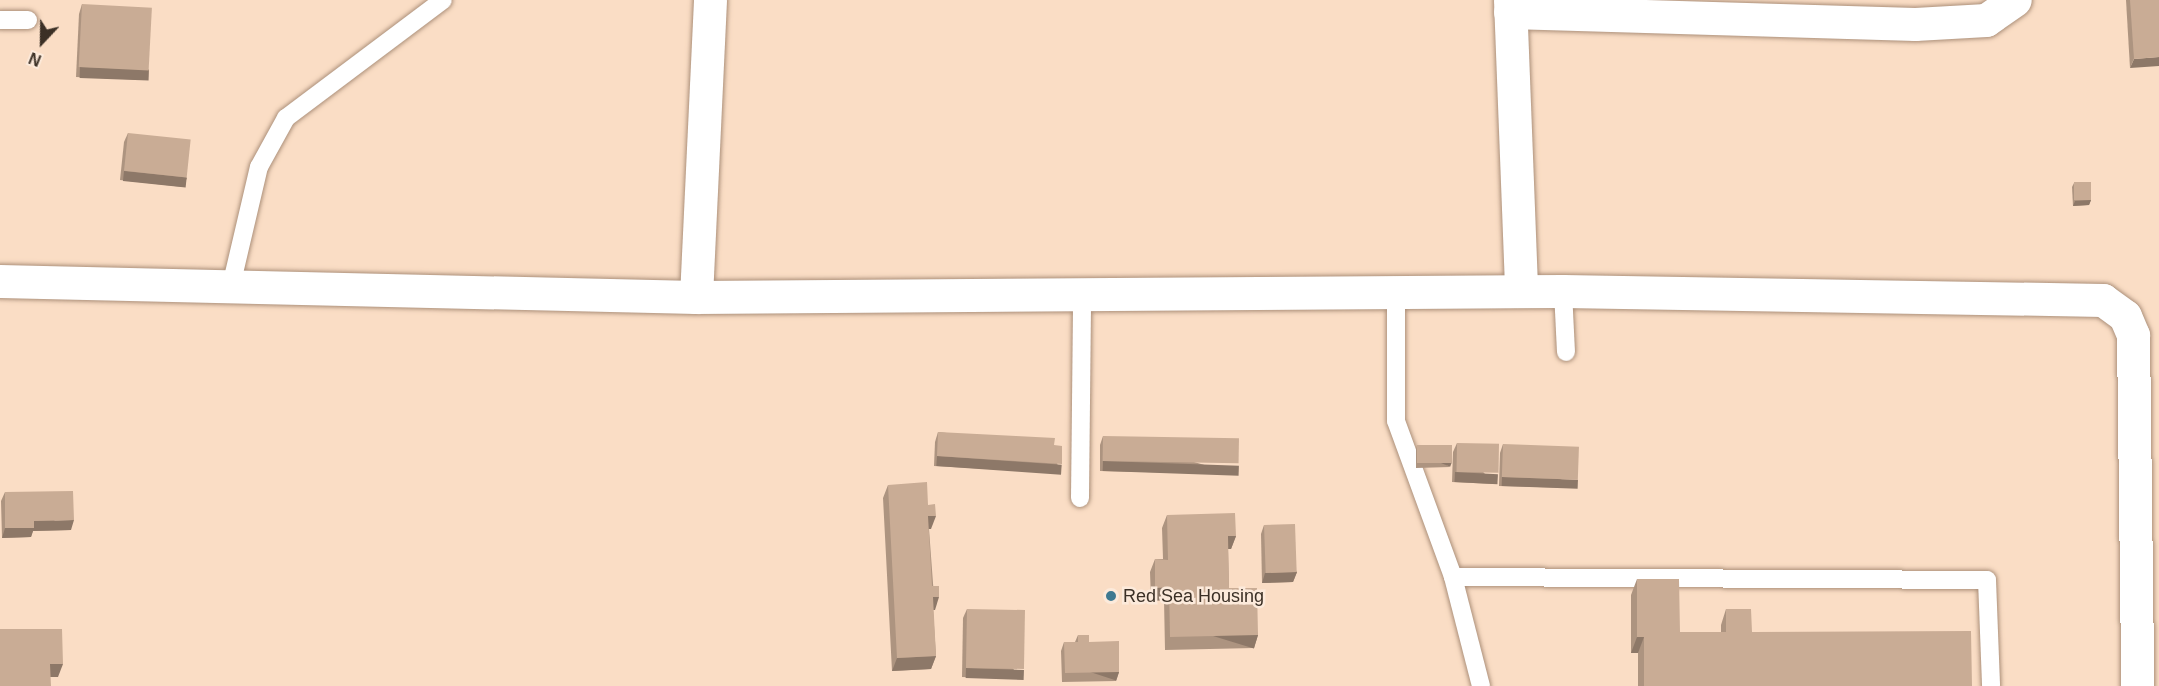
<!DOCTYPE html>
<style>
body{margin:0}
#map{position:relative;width:2159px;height:686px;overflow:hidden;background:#fceadb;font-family:Helvetica,sans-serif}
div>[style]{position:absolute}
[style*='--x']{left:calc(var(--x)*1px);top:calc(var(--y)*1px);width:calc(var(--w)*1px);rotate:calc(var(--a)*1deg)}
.built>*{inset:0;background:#faddc5;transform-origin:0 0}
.roads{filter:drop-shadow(0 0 2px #ac907a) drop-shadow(0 0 2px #ac907a)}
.lane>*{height:18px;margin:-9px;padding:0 9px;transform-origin:9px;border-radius:9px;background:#fff}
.street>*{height:33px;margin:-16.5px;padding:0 16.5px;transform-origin:16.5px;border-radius:16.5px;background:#fff}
.wall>*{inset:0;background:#ad9480}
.shaded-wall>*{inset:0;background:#8d7868;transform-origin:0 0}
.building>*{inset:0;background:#c9ac95;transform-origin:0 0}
.dots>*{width:16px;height:16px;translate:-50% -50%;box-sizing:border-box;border:3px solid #fceadb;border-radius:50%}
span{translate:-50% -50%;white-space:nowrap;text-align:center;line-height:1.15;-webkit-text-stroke:5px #fceadb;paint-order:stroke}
.poi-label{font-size:18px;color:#3b3026}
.left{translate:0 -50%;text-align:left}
.north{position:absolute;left:12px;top:12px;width:60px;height:60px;-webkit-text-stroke:4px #fceadb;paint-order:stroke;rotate:202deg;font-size:16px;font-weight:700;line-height:24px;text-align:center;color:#3b3026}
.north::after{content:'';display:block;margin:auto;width:21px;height:27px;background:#3b3026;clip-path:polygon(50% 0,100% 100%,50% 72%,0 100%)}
</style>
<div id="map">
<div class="built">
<i style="left:0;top:0;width:2159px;height:686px"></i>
</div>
<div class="roads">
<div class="lane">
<i style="--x:0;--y:20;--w:28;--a:0"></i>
<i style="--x:231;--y:286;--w:122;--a:-76.8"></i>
<i style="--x:259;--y:167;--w:56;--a:-61.1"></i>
<i style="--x:286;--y:118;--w:196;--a:-36.9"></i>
<i style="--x:1396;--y:291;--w:130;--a:90"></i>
<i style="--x:1396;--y:421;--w:166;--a:69.9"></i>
<i style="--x:1453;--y:577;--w:113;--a:75.6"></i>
<i style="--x:1563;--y:291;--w:61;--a:87.2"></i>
<i style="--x:1080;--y:498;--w:204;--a:-89.4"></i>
<i style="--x:1453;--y:577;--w:534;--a:0.32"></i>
<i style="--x:1987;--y:580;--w:106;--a:87.8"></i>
</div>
<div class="street">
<i style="--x:1510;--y:0;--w:291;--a:87.8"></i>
<i style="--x:1510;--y:12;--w:405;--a:1.7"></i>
<i style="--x:1915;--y:24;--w:71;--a:-3.2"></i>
<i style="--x:1986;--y:20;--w:35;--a:-35"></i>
<i style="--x:0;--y:281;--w:696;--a:1.32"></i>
<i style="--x:696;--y:297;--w:867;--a:-0.4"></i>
<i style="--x:1563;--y:291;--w:540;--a:0.95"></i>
<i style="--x:2103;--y:300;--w:27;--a:36"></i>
<i style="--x:2125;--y:316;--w:21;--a:67"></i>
<i style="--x:2133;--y:335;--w:351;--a:89.3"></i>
<i style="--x:696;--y:297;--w:297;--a:-87.3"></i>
</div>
</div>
<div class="wall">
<i style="clip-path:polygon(2126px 0,2159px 0,2130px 68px)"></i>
<i style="clip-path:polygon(82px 4px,146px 80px,76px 77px,79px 14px)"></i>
<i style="clip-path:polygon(128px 133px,187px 178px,183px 187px,120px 180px,124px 142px)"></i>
<i style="clip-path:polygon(2074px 183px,2091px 200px,2089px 205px,2073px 206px,2072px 187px)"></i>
<i style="clip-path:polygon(938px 432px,1054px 445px,1059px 473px,934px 466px,935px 442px)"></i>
<i style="clip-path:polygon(1103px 436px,1236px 474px,1100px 471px,1100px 445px)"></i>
<i style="clip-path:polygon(1457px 443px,1494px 484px,1452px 482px,1453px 452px)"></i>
<i style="clip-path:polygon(1503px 444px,1575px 488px,1499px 486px,1500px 453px)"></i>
<i style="clip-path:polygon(1417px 445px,1450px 467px,1416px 468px,1416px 450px)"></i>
<i style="clip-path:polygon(888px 485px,928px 505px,931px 529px,929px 529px,935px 610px,933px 610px,936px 656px,931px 669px,892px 671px,883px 498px)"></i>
<i style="clip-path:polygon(5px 492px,71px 530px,33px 531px,31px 537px,2px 538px,1px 501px)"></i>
<i style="clip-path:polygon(1167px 515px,1236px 536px,1231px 549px,1228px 549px,1229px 588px,1258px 635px,1254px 648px,1165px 650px,1164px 600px,1151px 601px,1150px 572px,1155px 559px,1163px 559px,1162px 528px)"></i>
<i style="clip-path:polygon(1264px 525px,1297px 572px,1293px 582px,1262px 583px,1261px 534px)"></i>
<i style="clip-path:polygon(1637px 579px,1680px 632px,1721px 632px,1721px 625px,1726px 609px,1752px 632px,1972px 686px,1638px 686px,1638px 653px,1631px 653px,1631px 595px)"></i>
<i style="clip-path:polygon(967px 609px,1021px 679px,962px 677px,963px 618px)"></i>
<i style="clip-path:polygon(1078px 635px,1089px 642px,1119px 672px,1116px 681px,1062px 682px,1061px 651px,1064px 642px,1075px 642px)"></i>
</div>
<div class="shaded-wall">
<i style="clip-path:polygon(2159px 57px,2159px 66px,2130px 68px,2134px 59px)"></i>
<i style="left:80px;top:67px;width:69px;height:11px;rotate:2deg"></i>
<i style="left:124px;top:171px;width:63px;height:10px;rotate:6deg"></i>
<i style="clip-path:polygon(2091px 200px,2089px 205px,2073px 206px,2075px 201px)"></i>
<i style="left:937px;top:456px;width:125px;height:10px;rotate:4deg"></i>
<i style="left:1103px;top:461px;width:136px;height:10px;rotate:2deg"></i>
<i style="left:1452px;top:462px;width:5px;height:35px;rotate:112deg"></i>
<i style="left:1455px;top:472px;width:43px;height:10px;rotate:3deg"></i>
<i style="left:1502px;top:477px;width:76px;height:9px;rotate:2deg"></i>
<i style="clip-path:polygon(928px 516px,936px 516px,931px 529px,924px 529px)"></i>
<i style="clip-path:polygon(74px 520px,71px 530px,33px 531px,31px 537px,2px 538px,5px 528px,34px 521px)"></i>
<i style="clip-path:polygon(1228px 536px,1236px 536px,1231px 549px,1223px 549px)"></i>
<i style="clip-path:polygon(1297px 572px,1293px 582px,1262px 583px,1265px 573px)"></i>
<i style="clip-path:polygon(1169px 587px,1164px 600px,1151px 601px,1155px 588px)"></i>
<i style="clip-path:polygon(933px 597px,939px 597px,935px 610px,928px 610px)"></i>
<i style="left:1258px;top:635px;width:14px;height:88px;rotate:107deg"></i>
<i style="clip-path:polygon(1637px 637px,1644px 637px,1638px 653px,1631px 653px)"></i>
<i style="clip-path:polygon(936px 656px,931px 669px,892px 671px,897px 658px)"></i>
<i style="clip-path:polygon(50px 664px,63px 664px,58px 677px,46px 677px)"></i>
<i style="left:966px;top:668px;width:58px;height:10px;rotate:2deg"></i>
<i style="left:1119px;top:672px;width:9px;height:54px;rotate:108deg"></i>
</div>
<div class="building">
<i style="clip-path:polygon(2130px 0,2159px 0,2159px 57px,2134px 59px)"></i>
<i style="left:82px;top:4px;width:70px;height:63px;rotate:3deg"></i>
<i style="left:128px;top:133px;width:63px;height:38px;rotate:6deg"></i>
<i style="left:2091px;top:182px;width:18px;height:17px;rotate:90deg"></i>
<i style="clip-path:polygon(938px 432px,1055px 438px,1054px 445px,1062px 446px,1062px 464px,937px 456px)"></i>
<i style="left:1103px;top:436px;width:136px;height:25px;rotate:1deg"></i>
<i style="left:1457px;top:443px;width:42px;height:29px;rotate:1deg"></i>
<i style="left:1503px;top:444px;width:76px;height:33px;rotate:2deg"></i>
<i style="left:1417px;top:445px;width:35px;height:18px"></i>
<i style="clip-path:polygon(927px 482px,928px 505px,935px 504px,936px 516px,928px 516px,932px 586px,939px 586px,939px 597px,933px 597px,936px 656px,897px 658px,888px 485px)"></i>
<i style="clip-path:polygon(73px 491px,74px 520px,34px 521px,34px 528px,5px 528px,5px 492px)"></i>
<i style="clip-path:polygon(1235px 513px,1236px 536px,1228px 536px,1229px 588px,1257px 588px,1258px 635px,1170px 637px,1169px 587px,1155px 588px,1155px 559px,1168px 560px,1167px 515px)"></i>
<i style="left:1295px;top:524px;width:48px;height:31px;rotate:88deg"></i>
<i style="clip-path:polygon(1637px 579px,1679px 579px,1680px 632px,1726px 632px,1726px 609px,1751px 609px,1752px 632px,1971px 631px,1972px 686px,1644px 686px,1644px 637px,1637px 637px)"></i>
<i style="left:967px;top:609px;width:58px;height:59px;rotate:1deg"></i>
<i style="clip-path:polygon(0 629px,62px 629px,63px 664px,50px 664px,51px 686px,0 686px)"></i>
<i style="clip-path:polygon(1078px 635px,1089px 635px,1089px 642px,1119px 641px,1119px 672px,1065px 673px,1064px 642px,1078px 642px)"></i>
</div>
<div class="dots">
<i style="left:1111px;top:596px;background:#3e7991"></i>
</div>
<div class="poi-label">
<span class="left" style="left:1123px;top:596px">Red Sea Housing</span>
</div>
<div class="north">N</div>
</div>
